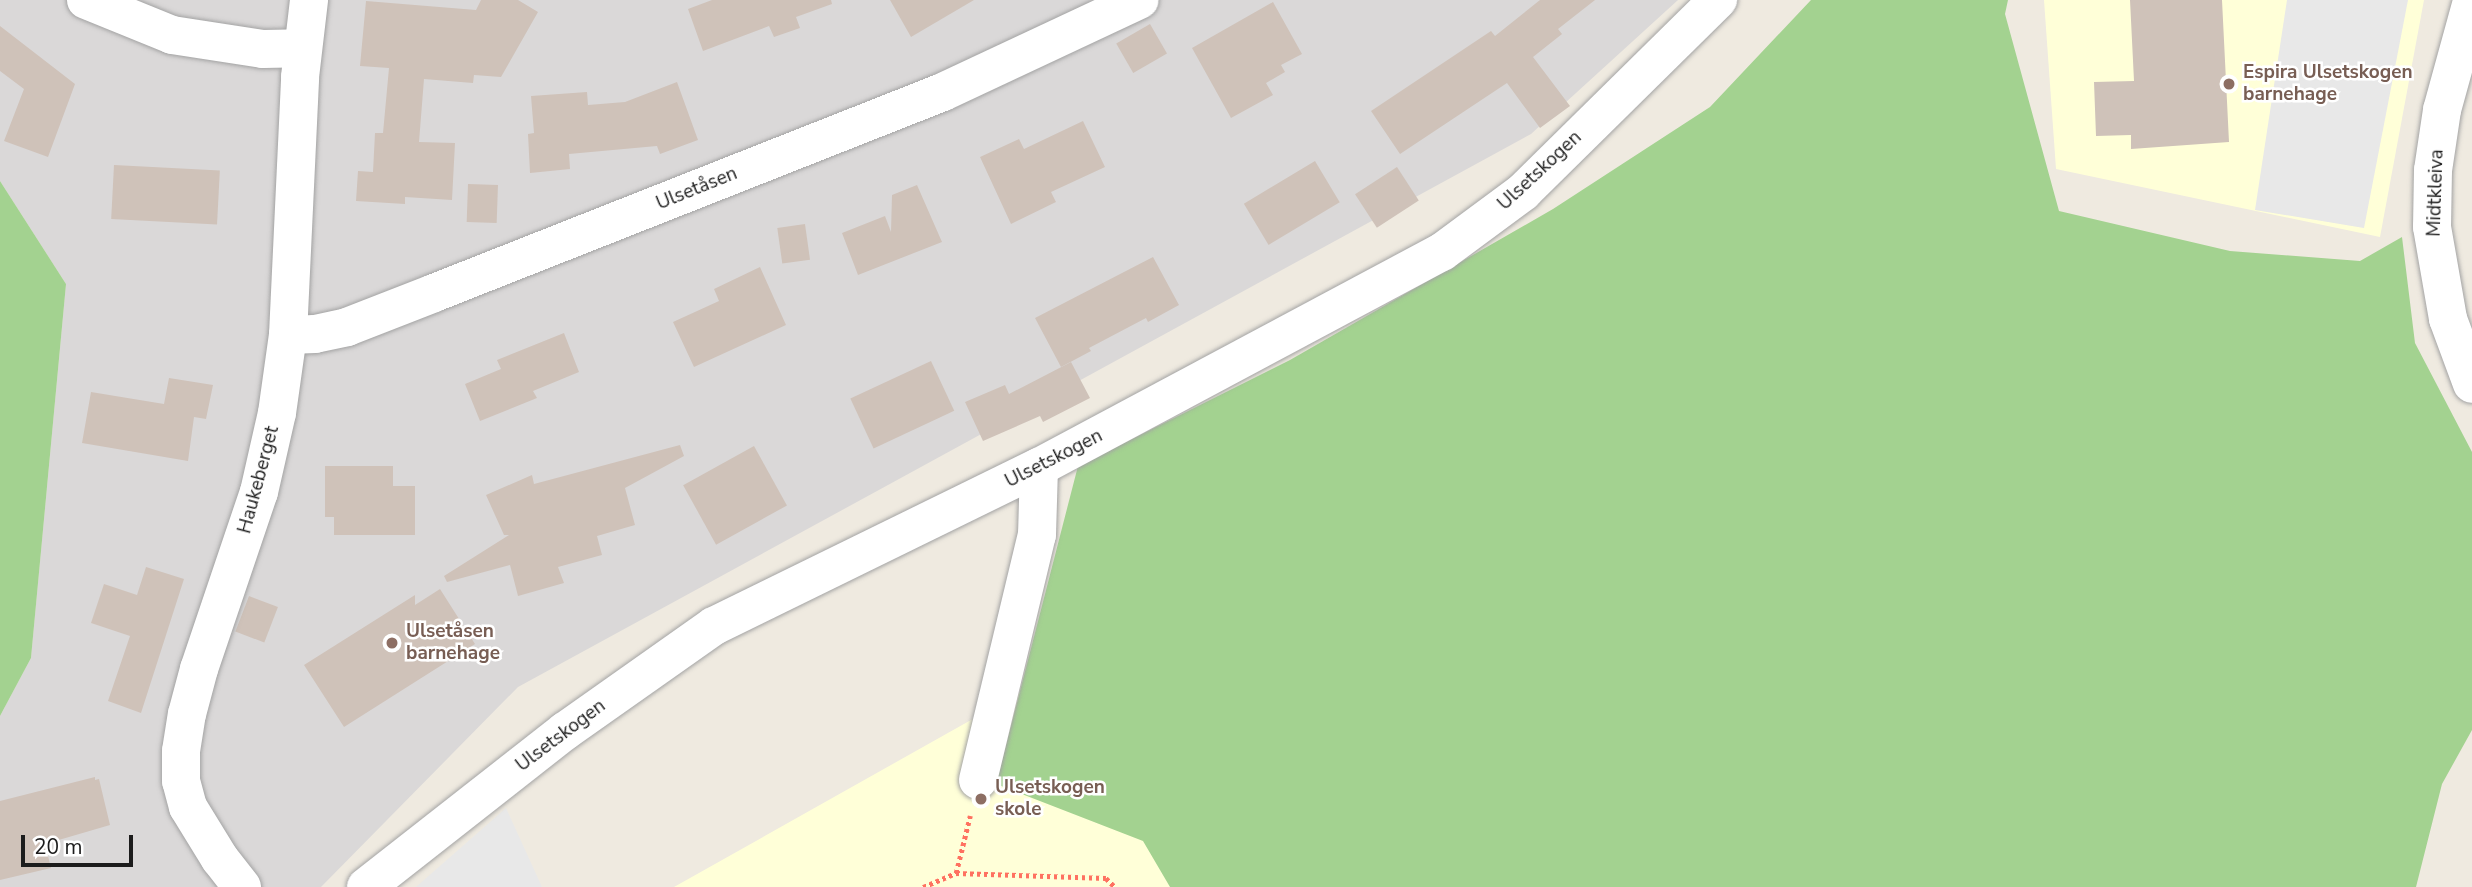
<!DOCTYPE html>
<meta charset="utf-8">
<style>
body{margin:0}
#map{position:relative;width:2472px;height:887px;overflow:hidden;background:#efeae0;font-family:"Nunito Sans",sans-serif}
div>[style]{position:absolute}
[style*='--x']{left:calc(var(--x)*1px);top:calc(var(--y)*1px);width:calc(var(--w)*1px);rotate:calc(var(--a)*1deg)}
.residential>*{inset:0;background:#dad8d8}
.education>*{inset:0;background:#ffffd8}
.forest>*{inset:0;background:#a3d290}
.parking>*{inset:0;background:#e8e8e8}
.building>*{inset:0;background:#cfc2b9;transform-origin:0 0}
.path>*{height:4.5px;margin-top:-2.25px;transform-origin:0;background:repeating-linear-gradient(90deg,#ff7160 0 3.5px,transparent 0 7px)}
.roads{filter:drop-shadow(0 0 2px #a3a3a3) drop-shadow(0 0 2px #a3a3a3)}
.minor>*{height:38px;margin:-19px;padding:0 19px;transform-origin:19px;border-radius:19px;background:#fff}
.dots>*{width:19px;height:19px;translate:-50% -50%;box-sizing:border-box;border:4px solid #fff;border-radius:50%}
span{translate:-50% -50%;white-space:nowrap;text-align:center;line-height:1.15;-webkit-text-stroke:5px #fff;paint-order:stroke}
.education-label{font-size:19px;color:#785e54;font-weight:700}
.left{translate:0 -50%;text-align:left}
.street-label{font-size:19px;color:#1c1c1c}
.scale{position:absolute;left:21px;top:835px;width:112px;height:32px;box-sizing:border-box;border:4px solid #1c1c1c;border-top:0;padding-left:9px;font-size:21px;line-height:24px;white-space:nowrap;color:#1c1c1c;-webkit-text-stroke:5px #fff;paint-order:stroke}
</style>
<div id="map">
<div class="residential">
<i style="clip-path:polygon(0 0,1678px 0,1531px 134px,518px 687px,321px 887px,0 887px,0 716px,31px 658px,66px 284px,0 181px)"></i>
</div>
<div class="education">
<i style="clip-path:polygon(2044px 0,2424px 0,2380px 237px,2056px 169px)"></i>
<i style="clip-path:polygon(1059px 671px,1181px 887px,674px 887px,987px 711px)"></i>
</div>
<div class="forest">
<i style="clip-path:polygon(1811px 0,2008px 0,2005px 14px,2059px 211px,2230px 251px,2360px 261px,2402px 237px,2415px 343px,2472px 452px,2472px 730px,2442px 784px,2416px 887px,1170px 887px,1143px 841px,996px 784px,1078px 466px,1290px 360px,1553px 209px,1710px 107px)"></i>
<i style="clip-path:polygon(0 181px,66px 284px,31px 658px,0 716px)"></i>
</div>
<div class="parking">
<i style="clip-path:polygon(2287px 0,2408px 0,2364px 228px,2255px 210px)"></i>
<i style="clip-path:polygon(506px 808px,542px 887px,416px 887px)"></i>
</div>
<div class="building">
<i style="clip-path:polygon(481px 0,518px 0,538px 12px,501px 77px,474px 75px,473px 83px,424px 79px,419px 142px,455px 143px,452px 200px,405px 197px,405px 204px,356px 201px,358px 171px,373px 172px,375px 133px,383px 133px,389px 68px,360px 66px,366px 1px,476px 10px)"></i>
<i style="clip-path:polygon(712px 0,831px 0,832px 4px,796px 17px,800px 28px,774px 37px,769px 26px,703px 51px,688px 9px)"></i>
<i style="clip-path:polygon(890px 0,974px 0,911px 37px)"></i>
<i style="clip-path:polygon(1540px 0,1595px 0,1558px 29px,1562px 34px,1533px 57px,1570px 106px,1540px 128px,1507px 83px,1400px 154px,1371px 111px,1491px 31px,1495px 36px)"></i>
<i style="clip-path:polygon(2130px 0,2222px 0,2229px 142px,2131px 149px,2131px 135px,2096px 136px,2094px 82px,2134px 81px)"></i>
<i style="clip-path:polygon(1273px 2px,1302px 54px,1281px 65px,1285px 72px,1266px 83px,1273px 95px,1231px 118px,1192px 48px)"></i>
<i style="left:1150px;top:24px;width:34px;height:39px;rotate:60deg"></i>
<i style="clip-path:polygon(0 26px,75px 84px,48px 157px,4px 141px,24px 89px,0 71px)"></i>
<i style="clip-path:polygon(677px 82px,698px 140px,660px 154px,657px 146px,569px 154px,570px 169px,530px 173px,528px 134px,534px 133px,531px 96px,587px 92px,588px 105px,625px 102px)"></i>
<i style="clip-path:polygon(1083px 121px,1105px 167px,1051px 192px,1056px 202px,1011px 224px,980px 157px,1019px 139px,1024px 149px)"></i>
<i style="left:1315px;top:161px;width:48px;height:83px;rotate:59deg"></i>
<i style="left:114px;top:165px;width:106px;height:54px;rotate:3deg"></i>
<i style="left:1397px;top:167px;width:40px;height:50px;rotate:57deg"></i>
<i style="left:468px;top:184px;width:30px;height:38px;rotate:2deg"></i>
<i style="clip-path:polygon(917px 185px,942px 242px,858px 275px,842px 233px,885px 216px,891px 232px,892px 195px)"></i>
<i style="left:805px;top:224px;width:36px;height:28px;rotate:82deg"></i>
<i style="clip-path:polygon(1153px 257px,1179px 305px,1148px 322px,1146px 318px,1089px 348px,1091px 351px,1061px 367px,1035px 318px)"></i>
<i style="clip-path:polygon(760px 267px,786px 325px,694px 367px,673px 322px,719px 301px,714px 289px)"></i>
<i style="clip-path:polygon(564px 333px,579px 372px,533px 391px,537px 398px,480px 421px,465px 384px,501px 369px,497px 360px)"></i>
<i style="left:931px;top:361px;width:55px;height:89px;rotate:65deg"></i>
<i style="clip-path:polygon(1071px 362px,1090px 398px,1043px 422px,1040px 416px,983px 441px,965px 402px,1005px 385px,1009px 394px)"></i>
<i style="clip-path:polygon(169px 378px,213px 385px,206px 419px,194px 417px,188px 461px,82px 443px,91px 392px,164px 404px)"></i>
<i style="clip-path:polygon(680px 445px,684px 456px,625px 488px,635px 525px,597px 536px,602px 555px,558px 567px,564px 583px,518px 596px,510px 565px,447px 582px,444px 576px,509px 535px,504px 535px,486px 495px,532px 475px,534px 484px)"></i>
<i style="left:754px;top:446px;width:68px;height:81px;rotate:61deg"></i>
<i style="clip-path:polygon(325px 466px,393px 466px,393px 486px,415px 486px,415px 535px,334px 535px,334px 517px,325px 517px)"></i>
<i style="clip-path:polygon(146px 567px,184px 579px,141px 713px,108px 701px,130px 636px,91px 623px,104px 584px,137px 595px)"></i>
<i style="clip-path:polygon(440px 589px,475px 644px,344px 727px,304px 665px,415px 595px,415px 605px)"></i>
<i style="left:249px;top:596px;width:31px;height:38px;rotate:21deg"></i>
<i style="clip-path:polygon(95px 777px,95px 780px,99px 779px,110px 825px,45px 844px,51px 868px,0 880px,0 801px)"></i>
</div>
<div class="path">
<i style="--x:956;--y:873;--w:59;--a:-76.2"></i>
<i style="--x:923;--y:887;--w:36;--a:-23"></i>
<i style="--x:956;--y:873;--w:150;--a:1.9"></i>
<i style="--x:1106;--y:878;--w:13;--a:45"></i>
</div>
<div class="roads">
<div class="minor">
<i style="--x:86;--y:0;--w:93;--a:22.1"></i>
<i style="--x:172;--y:35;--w:92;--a:8.7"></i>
<i style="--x:263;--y:49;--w:39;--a:-1"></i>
<i style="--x:2472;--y:1;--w:113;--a:105.4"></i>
<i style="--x:2442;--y:110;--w:61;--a:98.5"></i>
<i style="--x:2433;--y:170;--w:57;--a:91"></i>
<i style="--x:2432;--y:227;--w:93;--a:80.1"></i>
<i style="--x:2448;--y:319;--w:69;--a:69.7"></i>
<i style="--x:288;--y:335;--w:27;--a:-2"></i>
<i style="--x:315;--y:334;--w:33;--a:-12"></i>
<i style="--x:347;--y:327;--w:93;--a:-21.3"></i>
<i style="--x:434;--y:293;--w:547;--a:-21.55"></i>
<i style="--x:943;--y:92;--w:217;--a:-25.1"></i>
<i style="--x:978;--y:780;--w:252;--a:-76.5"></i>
<i style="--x:1037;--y:535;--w:68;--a:-88.3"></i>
<i style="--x:242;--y:887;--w:36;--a:-128"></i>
<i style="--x:220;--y:859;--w:61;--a:-121.6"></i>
<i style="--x:188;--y:807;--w:27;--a:-105"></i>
<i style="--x:181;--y:781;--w:30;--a:-90"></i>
<i style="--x:181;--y:751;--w:37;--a:-81"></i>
<i style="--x:187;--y:714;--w:47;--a:-75.1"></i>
<i style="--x:199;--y:669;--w:187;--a:-71.3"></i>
<i style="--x:259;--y:492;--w:81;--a:-77.2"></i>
<i style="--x:277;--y:413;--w:79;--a:-82"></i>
<i style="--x:288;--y:335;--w:258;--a:-87.3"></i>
<i style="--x:300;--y:77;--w:78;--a:-83.3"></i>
<i style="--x:366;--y:887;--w:253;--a:-38.1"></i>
<i style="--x:565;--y:731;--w:182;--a:-35.2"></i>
<i style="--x:714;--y:626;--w:362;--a:-26.1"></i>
<i style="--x:1039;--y:467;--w:457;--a:-28.1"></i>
<i style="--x:1442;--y:252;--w:101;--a:-36.5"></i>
<i style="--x:1523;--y:192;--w:274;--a:-44.6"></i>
</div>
</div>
<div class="dots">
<i style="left:2229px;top:84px;background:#8d6e63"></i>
<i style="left:392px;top:643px;background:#8d6e63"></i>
<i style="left:981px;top:799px;background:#8d6e63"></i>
</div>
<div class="education-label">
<span class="left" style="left:2243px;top:84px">Espira Ulsetskogen<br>barnehage</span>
<span class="left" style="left:406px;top:643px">Ulsetåsen<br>barnehage</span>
<span class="left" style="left:995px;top:799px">Ulsetskogen<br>skole</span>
</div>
<div class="street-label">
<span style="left:1540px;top:171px;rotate:-43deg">Ulsetskogen</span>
<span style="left:697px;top:189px;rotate:-22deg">Ulsetåsen</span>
<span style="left:2436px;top:193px;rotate:-88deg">Midtkleiva</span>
<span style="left:1054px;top:459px;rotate:-27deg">Ulsetskogen</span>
<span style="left:259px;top:480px;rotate:-75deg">Haukeberget</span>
<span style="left:561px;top:736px;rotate:-37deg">Ulsetskogen</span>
</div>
<div class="scale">20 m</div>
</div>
